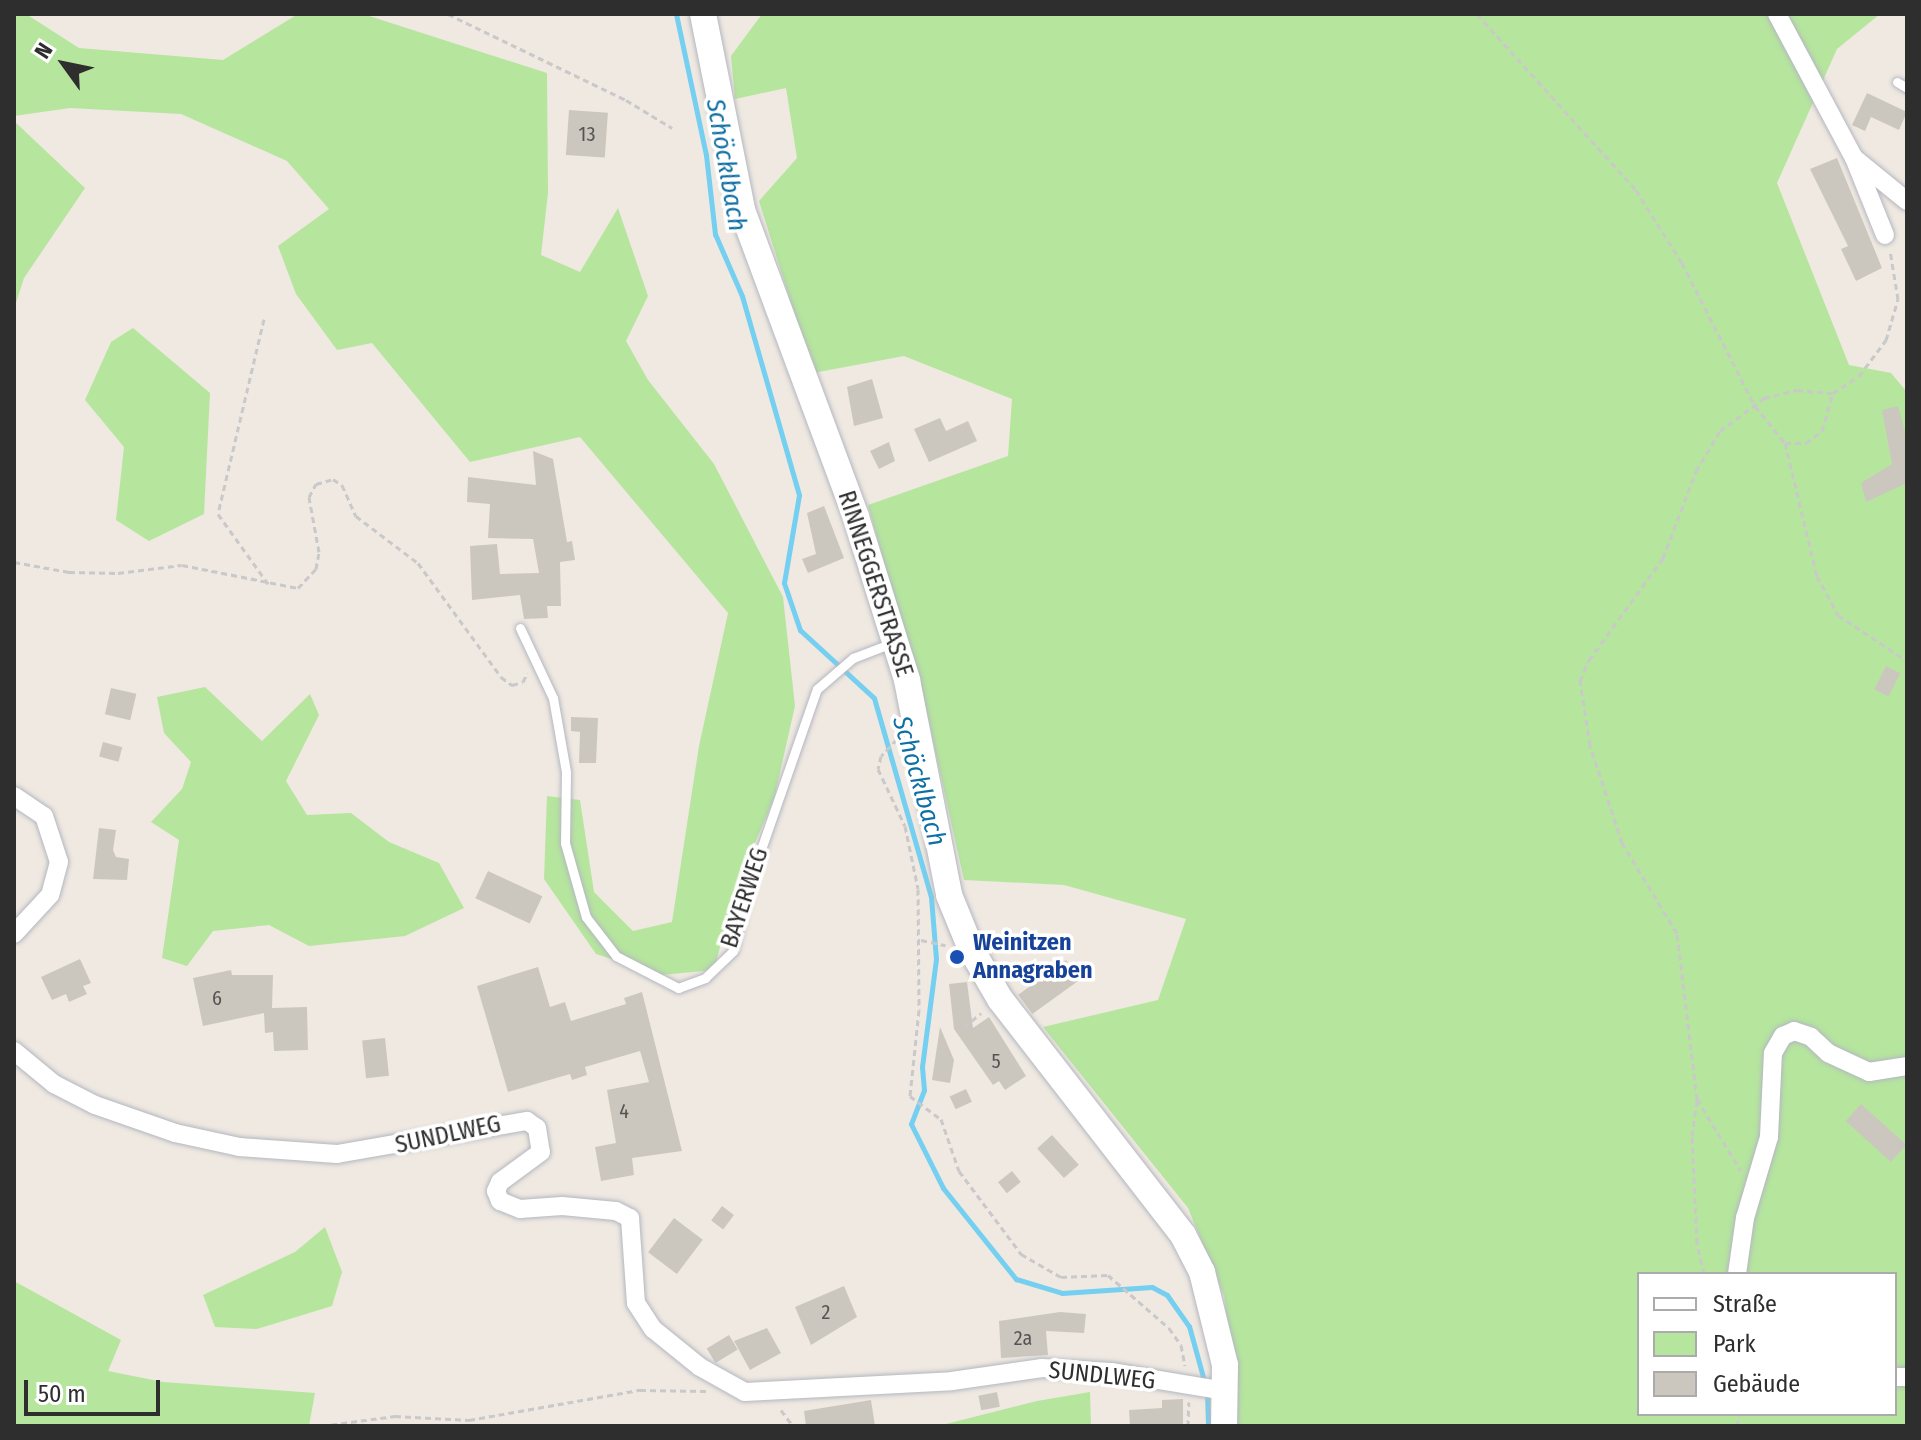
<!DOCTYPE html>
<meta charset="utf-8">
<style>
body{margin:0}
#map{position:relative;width:1921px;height:1440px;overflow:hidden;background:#efe9e1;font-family:"Fira Sans Condensed",sans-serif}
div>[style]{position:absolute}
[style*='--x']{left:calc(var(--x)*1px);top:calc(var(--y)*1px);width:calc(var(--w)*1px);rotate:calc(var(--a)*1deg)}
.green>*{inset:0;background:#b6e59e}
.stream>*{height:5px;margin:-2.5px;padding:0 2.5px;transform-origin:2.5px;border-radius:2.5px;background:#75cff0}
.building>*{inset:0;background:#cbc7bf;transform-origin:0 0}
.path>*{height:3px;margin-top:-1.5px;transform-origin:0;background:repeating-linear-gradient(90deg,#c9c9c9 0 6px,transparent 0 10px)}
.roads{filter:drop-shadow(0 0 2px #b4b7c1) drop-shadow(0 0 2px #b4b7c1)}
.service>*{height:9px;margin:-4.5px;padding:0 4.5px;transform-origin:4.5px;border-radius:4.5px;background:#fff}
.minor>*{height:18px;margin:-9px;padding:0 9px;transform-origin:9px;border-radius:9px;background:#fff}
.secondary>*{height:26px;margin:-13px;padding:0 13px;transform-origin:13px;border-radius:13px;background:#fff}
.dots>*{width:22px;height:22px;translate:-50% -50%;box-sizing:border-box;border:4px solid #fff;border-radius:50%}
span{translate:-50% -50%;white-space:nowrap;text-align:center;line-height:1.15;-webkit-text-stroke:7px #fff;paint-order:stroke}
.number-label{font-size:20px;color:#555452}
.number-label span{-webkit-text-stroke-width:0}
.street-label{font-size:24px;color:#2e2e2e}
.transit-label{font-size:24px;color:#164399;font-weight:700}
.left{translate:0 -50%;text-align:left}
.water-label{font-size:26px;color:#0d6fa3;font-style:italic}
.frame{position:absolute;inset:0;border:16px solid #2e2e2e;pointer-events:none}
.legend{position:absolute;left:1637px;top:1272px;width:260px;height:144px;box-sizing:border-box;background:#fff;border:2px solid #ababab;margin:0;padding:10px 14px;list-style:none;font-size:24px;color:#2e2e2e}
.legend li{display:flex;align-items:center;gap:16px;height:40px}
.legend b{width:40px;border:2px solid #ababab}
.north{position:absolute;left:24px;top:24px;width:80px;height:80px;-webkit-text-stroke:6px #fff;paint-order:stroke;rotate:303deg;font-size:22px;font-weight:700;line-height:32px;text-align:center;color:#2e2e2e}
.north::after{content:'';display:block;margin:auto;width:28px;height:36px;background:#2e2e2e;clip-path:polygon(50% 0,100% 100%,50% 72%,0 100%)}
.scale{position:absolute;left:24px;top:1380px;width:136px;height:36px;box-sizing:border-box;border:4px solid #2e2e2e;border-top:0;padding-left:10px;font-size:24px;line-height:28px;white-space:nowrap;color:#2e2e2e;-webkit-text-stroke:6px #fff;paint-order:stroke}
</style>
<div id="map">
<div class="green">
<i style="clip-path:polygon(14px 14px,26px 14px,79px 48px,223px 60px,298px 14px,363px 14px,547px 73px,548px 193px,541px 255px,580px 272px,618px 208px,648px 296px,626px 341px,648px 380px,714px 464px,783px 597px,795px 706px,774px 799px,735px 889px,714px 970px,661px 975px,596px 954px,544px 879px,547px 796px,580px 800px,594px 892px,633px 931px,672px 922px,699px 746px,728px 613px,580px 437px,470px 462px,372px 343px,337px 350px,296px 294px,278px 246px,329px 209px,287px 161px,181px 114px,70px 108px,14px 116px)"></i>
<i style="clip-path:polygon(evenodd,762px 14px,1880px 14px,1837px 49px,1777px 183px,1849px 365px,1891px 373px,1907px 392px,1907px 1426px,1232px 1426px,1236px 1391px,1224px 1296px,1188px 1208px,1043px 1027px,1158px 1000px,1186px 919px,1064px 885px,964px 880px,929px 723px,868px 505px,1008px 456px,1012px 399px,904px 356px,813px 373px,759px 201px,797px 158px,786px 88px,735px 99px,731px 56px,762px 14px,1639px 1274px,1895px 1274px,1895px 1414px,1639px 1414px,1639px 1274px)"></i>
<i style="clip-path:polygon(14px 121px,85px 188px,24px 278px,14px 309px)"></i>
<i style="clip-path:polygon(133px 328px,210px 393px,204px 514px,149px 541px,116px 520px,124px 447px,85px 400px,111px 342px)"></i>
<i style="clip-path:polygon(205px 687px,262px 741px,310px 694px,319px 715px,286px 781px,307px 815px,351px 813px,389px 842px,439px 863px,464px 908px,405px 936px,309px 946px,269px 925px,213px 931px,187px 966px,162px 958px,179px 840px,151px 822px,182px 789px,191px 762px,164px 733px,157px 697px)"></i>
<i style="clip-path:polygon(325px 1227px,342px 1272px,332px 1306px,257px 1329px,215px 1327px,203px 1295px,295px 1252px)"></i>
<i style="clip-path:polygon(14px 1281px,121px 1340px,108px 1371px,163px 1382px,315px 1393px,309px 1426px,14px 1426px)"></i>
<i style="clip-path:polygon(1090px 1392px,1091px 1426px,938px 1426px,1037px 1401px)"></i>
</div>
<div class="stream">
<i style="--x:676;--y:14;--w:144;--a:78"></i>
<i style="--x:706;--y:155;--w:80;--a:83.5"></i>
<i style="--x:715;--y:234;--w:68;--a:66.5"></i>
<i style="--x:742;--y:296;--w:207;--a:74"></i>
<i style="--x:799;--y:495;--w:89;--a:99.7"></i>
<i style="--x:784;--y:583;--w:50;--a:71.2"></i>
<i style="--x:800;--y:630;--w:100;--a:42.6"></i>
<i style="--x:874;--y:698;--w:207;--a:74"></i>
<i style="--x:931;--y:897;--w:62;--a:85.4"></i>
<i style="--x:936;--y:959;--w:109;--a:97.4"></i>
<i style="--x:922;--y:1067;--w:23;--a:85"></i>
<i style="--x:924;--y:1090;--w:36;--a:111"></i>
<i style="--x:911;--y:1124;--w:72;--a:63.4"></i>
<i style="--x:943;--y:1188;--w:117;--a:51.3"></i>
<i style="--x:1016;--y:1279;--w:48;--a:16.9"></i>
<i style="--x:1062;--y:1293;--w:90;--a:-3.8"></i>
<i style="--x:1152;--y:1287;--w:17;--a:28"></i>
<i style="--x:1167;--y:1295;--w:38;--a:55"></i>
<i style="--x:1189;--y:1326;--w:60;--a:74.6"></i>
<i style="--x:1207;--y:1394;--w:32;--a:88"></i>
</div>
<div class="building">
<i style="clip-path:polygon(1867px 93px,1907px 112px,1899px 130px,1871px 117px,1865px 131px,1852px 125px)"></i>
<i style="left:569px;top:110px;width:39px;height:45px;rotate:4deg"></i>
<i style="clip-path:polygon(1837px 158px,1882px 268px,1856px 281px,1841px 249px,1848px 246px,1810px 169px)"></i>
<i style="clip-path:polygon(872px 379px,883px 418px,854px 426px,847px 387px)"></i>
<i style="clip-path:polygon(1898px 406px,1907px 439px,1907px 483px,1866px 502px,1861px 483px,1892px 464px,1882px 410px)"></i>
<i style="clip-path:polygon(940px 418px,946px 431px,968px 421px,977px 441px,929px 462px,914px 429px)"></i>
<i style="clip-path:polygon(889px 442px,895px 461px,879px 469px,870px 451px)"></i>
<i style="clip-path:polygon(533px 451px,553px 459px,567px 542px,572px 541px,575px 560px,560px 562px,561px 606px,547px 606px,548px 618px,524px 619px,520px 595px,472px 600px,470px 546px,497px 544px,500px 574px,539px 573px,533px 539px,488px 538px,490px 504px,467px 502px,468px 477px,536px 485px)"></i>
<i style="clip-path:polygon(824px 506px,844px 558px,808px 573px,802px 559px,816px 554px,807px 513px)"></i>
<i style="left:1886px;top:666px;width:16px;height:26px;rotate:27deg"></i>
<i style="left:111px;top:688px;width:26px;height:27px;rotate:13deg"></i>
<i style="clip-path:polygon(571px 717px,598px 718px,596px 763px,579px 763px,580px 732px,571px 731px)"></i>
<i style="left:103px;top:742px;width:20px;height:15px;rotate:15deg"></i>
<i style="clip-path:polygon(99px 828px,116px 830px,113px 850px,116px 857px,129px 859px,127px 880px,93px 879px)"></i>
<i style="left:488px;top:871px;width:60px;height:30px;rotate:25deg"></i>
<i style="clip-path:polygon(80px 959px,91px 983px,83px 986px,87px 994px,69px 1002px,66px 994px,52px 1000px,41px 977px)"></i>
<i style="left:1066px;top:960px;width:24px;height:59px;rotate:54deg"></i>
<i style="clip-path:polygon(538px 967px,550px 1007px,565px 1002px,571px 1021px,626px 1004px,624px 998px,642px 992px,682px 1151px,632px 1158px,634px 1175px,601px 1181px,595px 1147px,616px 1143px,607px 1090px,649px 1082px,640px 1051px,585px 1067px,587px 1075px,572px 1080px,570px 1074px,508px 1092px,477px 986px)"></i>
<i style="clip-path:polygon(231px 970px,232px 975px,273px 975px,272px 1008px,307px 1007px,308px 1050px,274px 1051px,273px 1032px,265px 1033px,264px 1013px,203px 1026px,193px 978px)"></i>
<i style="clip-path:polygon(967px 982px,973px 1028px,989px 1017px,1026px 1076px,1005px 1090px,999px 1081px,993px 1085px,954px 1029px,949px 984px)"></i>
<i style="clip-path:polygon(940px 1027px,954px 1060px,950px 1083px,932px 1080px)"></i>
<i style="left:385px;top:1038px;width:38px;height:23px;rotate:84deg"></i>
<i style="left:966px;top:1089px;width:14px;height:18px;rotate:65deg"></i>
<i style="left:1861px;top:1104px;width:61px;height:23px;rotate:42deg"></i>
<i style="left:1052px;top:1135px;width:40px;height:20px;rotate:48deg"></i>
<i style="left:1012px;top:1171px;width:14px;height:18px;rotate:51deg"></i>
<i style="left:722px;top:1206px;width:15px;height:18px;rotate:37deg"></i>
<i style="left:674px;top:1218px;width:36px;height:43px;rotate:37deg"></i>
<i style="clip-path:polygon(844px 1286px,857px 1317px,811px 1345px,795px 1307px)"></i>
<i style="clip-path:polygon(1060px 1312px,1086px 1314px,1084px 1333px,1046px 1331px,1048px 1355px,1001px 1358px,999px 1321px)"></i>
<i style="clip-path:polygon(767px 1328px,781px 1353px,750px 1370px,734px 1341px)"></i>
<i style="left:729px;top:1335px;width:17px;height:26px;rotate:59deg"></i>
<i style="left:997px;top:1392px;width:15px;height:19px;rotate:79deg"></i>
<i style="clip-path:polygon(1183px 1399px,1183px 1426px,1130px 1426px,1129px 1410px,1162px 1408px,1162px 1400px)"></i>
<i style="clip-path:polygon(871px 1400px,875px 1426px,806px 1426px,804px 1411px)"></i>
</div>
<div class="path">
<i style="--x:448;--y:14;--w:198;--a:25.8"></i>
<i style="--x:626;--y:100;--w:54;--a:31.3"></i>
<i style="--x:1477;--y:14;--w:237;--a:47.9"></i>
<i style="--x:1636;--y:190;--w:86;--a:57.8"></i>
<i style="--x:1682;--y:263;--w:161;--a:63"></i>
<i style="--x:1755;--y:406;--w:48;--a:51"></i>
<i style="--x:1785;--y:443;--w:137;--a:76.5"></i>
<i style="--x:1817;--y:576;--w:44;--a:61.7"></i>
<i style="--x:1838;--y:615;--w:83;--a:33.7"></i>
<i style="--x:264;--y:319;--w:200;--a:103.3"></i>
<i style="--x:218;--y:514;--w:87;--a:54.3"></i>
<i style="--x:1785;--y:443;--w:21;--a:0"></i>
<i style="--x:1806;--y:443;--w:20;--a:-37"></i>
<i style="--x:1822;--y:431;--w:40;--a:-74"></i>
<i style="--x:14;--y:562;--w:56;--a:10.3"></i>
<i style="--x:69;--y:572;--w:49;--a:1.2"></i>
<i style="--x:118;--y:573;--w:64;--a:-7.1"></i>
<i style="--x:182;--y:565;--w:118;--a:11.2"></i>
<i style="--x:298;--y:588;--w:26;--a:-47"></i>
<i style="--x:316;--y:569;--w:17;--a:-80"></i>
<i style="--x:319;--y:552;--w:56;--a:-100.3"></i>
<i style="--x:309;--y:497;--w:15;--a:-62"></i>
<i style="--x:316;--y:484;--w:18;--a:-16"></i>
<i style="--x:333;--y:479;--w:11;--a:34"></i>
<i style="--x:342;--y:485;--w:34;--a:66"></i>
<i style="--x:356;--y:516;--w:78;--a:37.2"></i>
<i style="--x:418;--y:563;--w:141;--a:53.9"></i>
<i style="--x:501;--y:677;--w:14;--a:36"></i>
<i style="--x:512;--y:685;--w:11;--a:-15"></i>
<i style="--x:523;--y:682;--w:10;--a:-66"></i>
<i style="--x:897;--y:739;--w:23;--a:133"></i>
<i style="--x:881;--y:756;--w:13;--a:103"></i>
<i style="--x:878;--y:769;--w:63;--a:64.7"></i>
<i style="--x:905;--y:826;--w:64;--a:78.3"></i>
<i style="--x:918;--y:889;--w:121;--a:89.5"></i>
<i style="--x:919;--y:1010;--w:86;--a:96"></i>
<i style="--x:910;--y:1096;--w:39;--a:37"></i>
<i style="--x:941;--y:1119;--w:55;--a:70.9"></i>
<i style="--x:959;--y:1171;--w:104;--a:53.2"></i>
<i style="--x:1021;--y:1254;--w:46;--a:29.9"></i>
<i style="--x:1061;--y:1277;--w:47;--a:-2.4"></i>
<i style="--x:1108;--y:1275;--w:81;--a:41"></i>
<i style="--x:1169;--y:1328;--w:21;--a:55"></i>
<i style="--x:1181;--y:1345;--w:21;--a:79"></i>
<i style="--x:921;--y:940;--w:25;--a:12"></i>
<i style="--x:964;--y:1027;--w:22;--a:-39"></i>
<i style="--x:1697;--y:1099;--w:84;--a:58.6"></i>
<i style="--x:1704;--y:1274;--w:32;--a:-103"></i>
<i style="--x:1697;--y:1243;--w:107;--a:-92.7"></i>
<i style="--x:1692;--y:1136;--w:37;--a:-82"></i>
<i style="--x:1697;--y:1099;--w:167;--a:-96.9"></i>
<i style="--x:1677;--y:933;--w:105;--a:-121.4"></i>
<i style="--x:1622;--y:843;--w:103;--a:-108.1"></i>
<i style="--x:1590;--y:745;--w:65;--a:-98.9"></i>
<i style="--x:1580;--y:681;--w:23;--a:-67"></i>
<i style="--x:1589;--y:660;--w:126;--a:-54"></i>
<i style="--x:1663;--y:558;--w:93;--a:-69.2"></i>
<i style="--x:1696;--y:471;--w:47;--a:-59"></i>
<i style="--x:1720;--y:431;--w:55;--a:-36.9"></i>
<i style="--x:1764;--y:398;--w:34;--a:-14"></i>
<i style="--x:1797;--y:390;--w:36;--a:5"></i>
<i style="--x:1833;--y:393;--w:31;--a:-33"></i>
<i style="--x:1859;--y:376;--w:45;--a:-53.1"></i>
<i style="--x:1886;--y:340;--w:43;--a:-73.7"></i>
<i style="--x:1898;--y:299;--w:50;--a:-99.3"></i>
<i style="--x:781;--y:1410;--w:20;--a:53"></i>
<i style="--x:321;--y:1426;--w:75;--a:-7.7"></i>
<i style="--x:395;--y:1416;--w:74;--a:3.1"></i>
<i style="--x:469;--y:1420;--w:174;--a:-10"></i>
<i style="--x:640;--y:1390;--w:66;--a:0.9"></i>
<i style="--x:1188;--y:1426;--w:24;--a:-88"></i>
<i style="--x:1737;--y:1426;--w:12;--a:-81"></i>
</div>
<div class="roads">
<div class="service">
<i style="--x:1897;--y:82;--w:12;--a:31"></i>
<i style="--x:520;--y:628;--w:77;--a:64.8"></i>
<i style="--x:553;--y:698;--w:75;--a:80"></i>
<i style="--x:566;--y:772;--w:71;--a:90.8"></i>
<i style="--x:565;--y:843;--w:77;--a:74.2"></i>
<i style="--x:586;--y:917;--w:49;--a:52.4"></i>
<i style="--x:616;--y:956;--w:70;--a:27.3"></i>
<i style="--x:678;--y:988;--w:29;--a:-20"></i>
<i style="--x:705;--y:978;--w:39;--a:-44"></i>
<i style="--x:733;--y:951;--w:75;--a:-76.1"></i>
<i style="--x:751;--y:878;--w:200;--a:-70.8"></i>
<i style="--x:817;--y:689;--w:48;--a:-40.7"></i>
<i style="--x:853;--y:658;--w:31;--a:-21"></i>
</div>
<div class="minor">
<i style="--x:1777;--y:14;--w:163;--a:61.9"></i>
<i style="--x:1854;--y:158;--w:83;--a:68.1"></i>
<i style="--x:1854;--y:158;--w:68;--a:39.1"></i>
<i style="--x:14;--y:796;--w:36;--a:34"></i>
<i style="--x:44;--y:816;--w:48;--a:71.9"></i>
<i style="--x:59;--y:862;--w:34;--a:105"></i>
<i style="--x:50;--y:895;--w:53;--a:132.7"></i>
<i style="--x:14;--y:1051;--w:52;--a:39.5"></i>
<i style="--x:54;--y:1084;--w:46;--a:27.1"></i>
<i style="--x:95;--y:1105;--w:85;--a:19.3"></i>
<i style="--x:175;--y:1133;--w:66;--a:12.3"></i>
<i style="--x:239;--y:1147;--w:98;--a:4.1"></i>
<i style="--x:337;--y:1154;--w:193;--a:-9.9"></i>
<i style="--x:527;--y:1121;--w:12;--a:35"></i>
<i style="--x:537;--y:1128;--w:24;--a:81"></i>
<i style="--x:541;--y:1152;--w:51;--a:143.8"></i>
<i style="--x:500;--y:1182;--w:10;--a:114"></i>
<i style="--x:496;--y:1191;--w:11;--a:68"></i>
<i style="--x:500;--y:1201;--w:22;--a:22"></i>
<i style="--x:520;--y:1209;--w:42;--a:-4.1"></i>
<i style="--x:562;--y:1206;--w:54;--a:5.3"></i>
<i style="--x:616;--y:1211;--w:16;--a:27"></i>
<i style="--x:630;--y:1218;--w:85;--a:86"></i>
<i style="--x:636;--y:1303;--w:31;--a:57"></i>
<i style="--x:653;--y:1329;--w:60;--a:39"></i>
<i style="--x:700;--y:1367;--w:51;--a:29.1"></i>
<i style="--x:745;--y:1392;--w:207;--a:-3"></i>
<i style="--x:952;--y:1381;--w:91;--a:-8.2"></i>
<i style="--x:1042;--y:1368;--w:69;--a:3.3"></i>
<i style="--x:1111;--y:1372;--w:115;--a:9.5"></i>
<i style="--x:1737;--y:1274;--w:57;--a:-81.9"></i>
<i style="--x:1745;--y:1218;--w:84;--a:-73.5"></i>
<i style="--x:1769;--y:1137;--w:84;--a:-87.3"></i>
<i style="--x:1773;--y:1053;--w:20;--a:-60"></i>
<i style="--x:1783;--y:1036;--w:12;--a:-24"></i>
<i style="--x:1794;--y:1031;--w:18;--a:19"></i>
<i style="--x:1811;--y:1037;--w:23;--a:43"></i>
<i style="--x:1828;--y:1053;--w:45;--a:24.9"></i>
<i style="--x:1869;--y:1072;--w:38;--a:-9"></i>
<i style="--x:1895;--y:1377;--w:12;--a:0"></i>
</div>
<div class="secondary">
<i style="--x:703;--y:14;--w:200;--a:78.7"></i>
<i style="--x:742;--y:210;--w:327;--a:69.6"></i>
<i style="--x:856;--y:517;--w:171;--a:72.6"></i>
<i style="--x:907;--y:680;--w:219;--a:78.9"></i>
<i style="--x:949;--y:895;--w:58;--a:67.8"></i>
<i style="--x:971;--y:949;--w:58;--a:59.9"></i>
<i style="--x:1000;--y:999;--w:299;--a:52.2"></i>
<i style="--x:1183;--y:1235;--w:42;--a:62.8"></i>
<i style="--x:1202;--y:1272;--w:96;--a:76.1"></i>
<i style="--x:1225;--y:1365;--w:61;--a:90.9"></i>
</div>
</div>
<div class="dots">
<i style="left:957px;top:957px;background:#1a4fb4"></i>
</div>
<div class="number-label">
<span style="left:587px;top:134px">13</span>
<span style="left:217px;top:998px">6</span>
<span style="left:996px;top:1061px">5</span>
<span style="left:624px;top:1111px">4</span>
<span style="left:826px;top:1312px">2</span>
<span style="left:1023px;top:1338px">2a</span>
</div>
<div class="street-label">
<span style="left:875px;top:584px;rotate:72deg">RINNEGGERSTRASSE</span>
<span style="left:745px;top:898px;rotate:-72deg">BAYERWEG</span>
<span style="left:448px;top:1135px;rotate:-12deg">SUNDLWEG</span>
<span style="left:1102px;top:1376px;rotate:6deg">SUNDLWEG</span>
</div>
<div class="transit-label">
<span class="left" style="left:973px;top:957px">Weinitzen<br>Annagraben</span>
</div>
<div class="water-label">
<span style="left:726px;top:165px;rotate:80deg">Schöcklbach</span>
<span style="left:919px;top:781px;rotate:74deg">Schöcklbach</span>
</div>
<div class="frame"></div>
<ul class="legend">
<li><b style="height:10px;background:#fff"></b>Straße</li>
<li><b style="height:22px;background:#b6e59e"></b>Park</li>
<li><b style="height:22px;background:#cbc7bf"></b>Gebäude</li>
</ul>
<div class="north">N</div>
<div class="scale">50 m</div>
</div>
